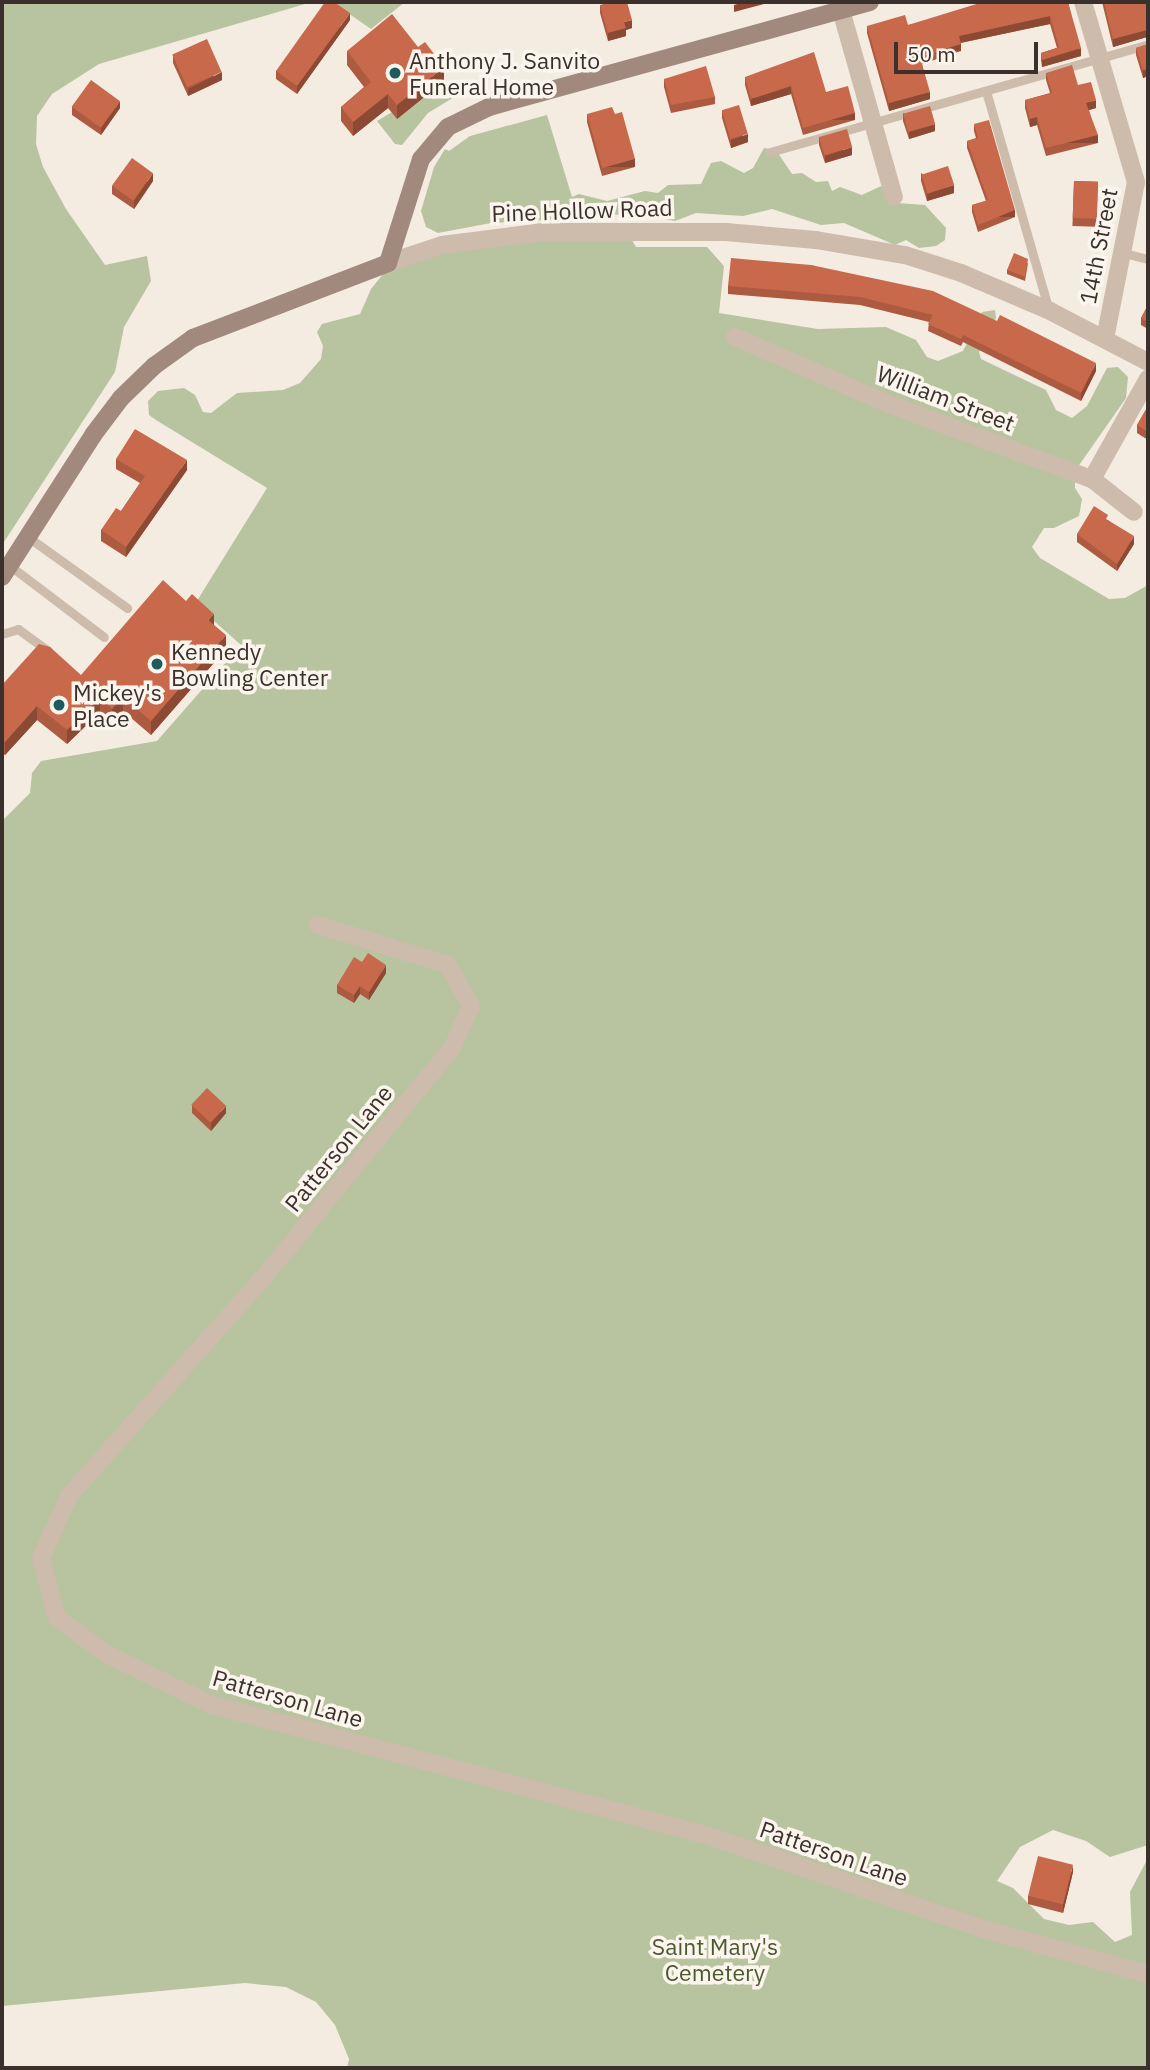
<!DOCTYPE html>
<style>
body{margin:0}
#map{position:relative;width:1150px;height:2070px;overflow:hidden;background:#f4ebe1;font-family:"IBM Plex Sans",sans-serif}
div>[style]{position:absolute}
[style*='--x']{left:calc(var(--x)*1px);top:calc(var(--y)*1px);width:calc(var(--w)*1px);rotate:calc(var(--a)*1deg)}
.green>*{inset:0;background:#b8c4a0}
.lane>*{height:9px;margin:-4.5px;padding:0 4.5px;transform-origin:4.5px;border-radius:4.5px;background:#cdbbac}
.street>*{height:18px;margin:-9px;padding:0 9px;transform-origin:9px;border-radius:9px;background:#cdbbac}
.secondary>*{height:18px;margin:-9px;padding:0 9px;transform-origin:9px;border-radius:9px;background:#a18a7d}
.wall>*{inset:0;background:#ac5a40;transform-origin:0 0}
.shaded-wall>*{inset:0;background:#8c4a34;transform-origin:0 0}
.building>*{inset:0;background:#c8694b;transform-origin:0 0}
.dots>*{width:19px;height:19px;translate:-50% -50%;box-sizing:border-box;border:4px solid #fbf5ee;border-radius:50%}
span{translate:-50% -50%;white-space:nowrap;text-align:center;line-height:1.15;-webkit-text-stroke:7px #fbf5ee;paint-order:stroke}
.poi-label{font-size:23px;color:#3b302b}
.left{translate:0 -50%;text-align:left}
.street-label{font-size:23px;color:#3b302b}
.park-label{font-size:23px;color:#4a5a2e}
.frame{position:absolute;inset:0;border:4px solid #3b302b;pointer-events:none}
.scale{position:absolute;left:894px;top:42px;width:144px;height:32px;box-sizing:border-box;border:4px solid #3b302b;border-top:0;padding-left:9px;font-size:21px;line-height:24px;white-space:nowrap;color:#3b302b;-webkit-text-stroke:5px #fbf5ee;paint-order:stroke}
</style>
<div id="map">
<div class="green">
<i style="clip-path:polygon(2px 2px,312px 2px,99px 64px,52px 94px,37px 116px,36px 144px,43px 167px,66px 209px,105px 265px,147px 256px,151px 281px,124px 327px,115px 372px,2px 545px)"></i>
<i style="clip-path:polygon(332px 2px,405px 2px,371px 29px)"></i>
<i style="clip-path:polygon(444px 81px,456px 96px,428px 113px,402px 145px,395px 144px,377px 121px)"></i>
<i style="clip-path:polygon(547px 115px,572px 197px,579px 194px,607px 201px,645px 191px,658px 193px,668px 185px,701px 184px,711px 163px,721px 161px,744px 173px,753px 168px,764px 148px,776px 150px,792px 174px,802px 173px,816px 182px,828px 181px,832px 191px,840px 187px,862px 195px,881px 186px,897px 203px,925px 205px,946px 228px,945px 240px,936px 246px,919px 248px,906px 240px,895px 245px,844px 223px,821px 225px,772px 209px,743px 216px,696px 213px,675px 221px,644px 215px,577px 214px,578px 218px,491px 223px,438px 233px,426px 227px,421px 211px,434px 167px,445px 149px,449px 151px,470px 136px)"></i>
<i style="clip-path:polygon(493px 238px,632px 240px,636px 247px,707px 247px,724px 266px,719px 313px,818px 329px,886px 327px,916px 340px,927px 357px,938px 361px,963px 351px,982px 312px,995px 310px,996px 318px,979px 352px,981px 359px,1046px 390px,1056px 410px,1072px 418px,1087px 406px,1107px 368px,1118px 367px,1128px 377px,1126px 398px,1075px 471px,1075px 488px,1082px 499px,1079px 516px,1054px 528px,1044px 528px,1032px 547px,1040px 558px,1109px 599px,1125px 598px,1148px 585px,1148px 1845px,1110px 1857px,1086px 1841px,1053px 1830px,1020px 1847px,997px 1881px,1013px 1888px,1044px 1919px,1069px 1925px,1093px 1922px,1115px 1942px,1132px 1935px,1130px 1892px,1148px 1858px,1148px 2068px,347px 2068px,349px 2059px,335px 2025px,316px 2002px,286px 1987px,245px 1983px,2px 2006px,2px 821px,30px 793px,32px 773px,41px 761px,157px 741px,241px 645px,195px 604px,267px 488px,156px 420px,149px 415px,148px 401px,158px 391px,184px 388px,195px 395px,203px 412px,211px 413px,237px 393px,283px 390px,300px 383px,321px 359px,323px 346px,317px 332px,322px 324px,360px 314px,371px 289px,392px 263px)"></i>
</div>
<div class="lane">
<i style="--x:986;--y:91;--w:228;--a:74"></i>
<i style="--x:770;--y:152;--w:393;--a:-15.9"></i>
<i style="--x:1124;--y:253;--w:25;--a:14"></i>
<i style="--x:28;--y:537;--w:122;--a:35.6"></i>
<i style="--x:9;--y:565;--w:119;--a:37.2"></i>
<i style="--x:2;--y:634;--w:17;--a:-17"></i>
<i style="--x:18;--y:629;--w:37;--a:36"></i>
</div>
<div class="street">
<i style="--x:1083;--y:2;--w:188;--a:73.6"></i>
<i style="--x:1136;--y:182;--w:159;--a:101.2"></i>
<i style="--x:841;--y:10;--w:194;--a:74.2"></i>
<i style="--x:388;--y:263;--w:57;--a:-18.4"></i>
<i style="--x:442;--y:245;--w:102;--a:-7.3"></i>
<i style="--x:543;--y:232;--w:183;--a:0"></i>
<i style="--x:726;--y:232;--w:90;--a:5.1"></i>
<i style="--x:816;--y:240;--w:90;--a:9.6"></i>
<i style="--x:905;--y:255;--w:59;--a:17.8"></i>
<i style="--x:961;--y:273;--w:97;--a:23.1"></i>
<i style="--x:1050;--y:311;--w:110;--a:27.5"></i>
<i style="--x:735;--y:337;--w:165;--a:23.6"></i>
<i style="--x:886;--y:403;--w:220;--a:20.3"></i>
<i style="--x:1092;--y:479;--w:53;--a:38.2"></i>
<i style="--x:1092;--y:479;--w:115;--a:-60.8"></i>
<i style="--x:318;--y:925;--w:136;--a:17.1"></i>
<i style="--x:448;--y:965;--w:47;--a:60.7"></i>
<i style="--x:471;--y:1006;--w:46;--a:114.3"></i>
<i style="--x:452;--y:1048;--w:298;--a:129.4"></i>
<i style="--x:263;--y:1278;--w:292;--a:131.7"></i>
<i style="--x:69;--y:1496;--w:68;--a:114.3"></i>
<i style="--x:41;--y:1558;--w:62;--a:75.1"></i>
<i style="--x:57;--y:1618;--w:61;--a:36.3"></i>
<i style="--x:106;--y:1654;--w:118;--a:25.7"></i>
<i style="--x:212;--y:1705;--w:511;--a:14.74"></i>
<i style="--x:706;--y:1835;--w:293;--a:18.7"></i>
<i style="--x:983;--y:1929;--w:171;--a:15.3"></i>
</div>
<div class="secondary">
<i style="--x:2;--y:577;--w:169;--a:-57.3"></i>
<i style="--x:93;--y:435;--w:46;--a:-52.9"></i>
<i style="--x:121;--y:398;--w:46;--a:-44.1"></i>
<i style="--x:154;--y:366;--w:48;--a:-35.7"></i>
<i style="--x:193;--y:338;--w:209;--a:-21"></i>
<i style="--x:388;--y:263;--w:109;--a:-72.4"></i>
<i style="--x:421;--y:159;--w:42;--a:-49.8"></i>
<i style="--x:448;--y:127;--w:46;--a:-26"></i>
<i style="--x:489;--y:107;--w:395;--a:-15.4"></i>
</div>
<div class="wall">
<i style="clip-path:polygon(1068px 2px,1081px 56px,1042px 67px,1041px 60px,1041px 53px,1057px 48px,1050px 24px,961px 43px,961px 51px,922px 64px,930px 99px,889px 111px,867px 33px,867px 26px,908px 25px)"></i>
<i style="clip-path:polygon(1102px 2px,1148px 2px,1148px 38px,1147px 37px,1113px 47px)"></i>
<i style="clip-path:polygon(600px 5px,632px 28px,626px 30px,626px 36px,608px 41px,600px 13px)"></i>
<i style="clip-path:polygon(350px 20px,297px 94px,276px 79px,276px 71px)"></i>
<i style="clip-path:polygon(1148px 44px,1148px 76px,1143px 78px,1136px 55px,1136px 48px)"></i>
<i style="clip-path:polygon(347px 51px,444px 81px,397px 119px,388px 108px,353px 136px,341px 121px,341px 107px,364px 87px,347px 65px)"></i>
<i style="clip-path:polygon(173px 55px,222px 80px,188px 96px,173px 63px)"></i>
<i style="clip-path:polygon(1046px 73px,1078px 85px,1096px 108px,1089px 110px,1098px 143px,1046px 156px,1037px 125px,1030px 127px,1025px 108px,1025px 100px,1050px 93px,1046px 80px)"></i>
<i style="clip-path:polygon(745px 77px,826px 92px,855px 120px,803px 135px,791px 94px,751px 106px,745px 85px)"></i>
<i style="clip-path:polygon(664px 79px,715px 97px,715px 104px,671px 113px,664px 87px)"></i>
<i style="clip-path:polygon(72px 107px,120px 108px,101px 135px,72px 115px)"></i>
<i style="clip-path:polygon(722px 110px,748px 142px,731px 148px,722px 118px)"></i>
<i style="clip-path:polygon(903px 113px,935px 131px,909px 139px,903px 121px)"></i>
<i style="clip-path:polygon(587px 114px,615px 114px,635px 167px,602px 176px,587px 122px)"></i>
<i style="clip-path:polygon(974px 124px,1015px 217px,978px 232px,972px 212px,972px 205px,986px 201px,967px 148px,967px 141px,976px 138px,974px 131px)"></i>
<i style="clip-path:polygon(819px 137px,852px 155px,825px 163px,819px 145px)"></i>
<i style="clip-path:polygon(921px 173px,954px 193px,927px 201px,921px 181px)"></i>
<i style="clip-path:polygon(153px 181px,134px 209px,112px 194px,112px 186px)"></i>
<i style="left:1074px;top:181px;width:24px;height:45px;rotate:2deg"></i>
<i style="clip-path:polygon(1028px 263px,1025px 281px,1007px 274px,1007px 270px)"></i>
<i style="clip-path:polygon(811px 265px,1096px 371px,1081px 401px,963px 342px,961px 346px,928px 331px,929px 322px,860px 305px,728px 294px,728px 286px)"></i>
<i style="clip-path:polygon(1148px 305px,1148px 329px,1141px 325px,1141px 318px)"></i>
<i style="clip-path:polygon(1148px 406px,1148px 440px,1137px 433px,1137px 425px)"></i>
<i style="clip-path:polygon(116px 459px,187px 470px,126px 557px,101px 541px,101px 530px,121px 511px,140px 483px,116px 469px)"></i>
<i style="clip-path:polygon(1108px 520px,1134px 544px,1117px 571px,1077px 542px,1077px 534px)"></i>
<i style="clip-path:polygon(214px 625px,226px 649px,151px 735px,123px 711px,112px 723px,100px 712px,67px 744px,37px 720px,5px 755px,2px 753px,2px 685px,81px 675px)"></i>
<i style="clip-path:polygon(362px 962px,386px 973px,369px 1000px,360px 994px,354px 1003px,337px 993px,337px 985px)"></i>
<i style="clip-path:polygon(192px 1105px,226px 1113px,211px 1131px,192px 1113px)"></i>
<i style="clip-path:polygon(1073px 1872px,1063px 1913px,1028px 1904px,1028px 1896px)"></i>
</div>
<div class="shaded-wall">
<i style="clip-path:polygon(744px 2px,771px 2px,734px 12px,734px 5px)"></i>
<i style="clip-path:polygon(350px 13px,350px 20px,297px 94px,297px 86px)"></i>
<i style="clip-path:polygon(1050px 16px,1050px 24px,959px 43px,959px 36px)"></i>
<i style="clip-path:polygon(632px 20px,632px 28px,626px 30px,626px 36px,608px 41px,608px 33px,624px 22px)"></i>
<i style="clip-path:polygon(1147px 30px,1147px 37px,1113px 47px,1113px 39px)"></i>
<i style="left:961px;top:44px;width:7px;height:43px;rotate:90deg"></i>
<i style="clip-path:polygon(1081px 48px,1081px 56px,1042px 67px,1042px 60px)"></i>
<i style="clip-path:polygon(444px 67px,444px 81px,397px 119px,397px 105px)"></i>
<i style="clip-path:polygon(1148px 69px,1148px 76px,1143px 78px,1143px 70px)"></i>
<i style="clip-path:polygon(222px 72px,222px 80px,188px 96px,188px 89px)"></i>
<i style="clip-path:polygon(791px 86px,791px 94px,751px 106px,751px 99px)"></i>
<i style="clip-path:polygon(930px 92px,930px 99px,889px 111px,889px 103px)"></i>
<i style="clip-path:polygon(388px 94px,388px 108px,353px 136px,353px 122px)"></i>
<i style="clip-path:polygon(1096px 100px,1096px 108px,1086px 111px,1086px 103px)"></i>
<i style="clip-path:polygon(120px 101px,120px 108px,101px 135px,101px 128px)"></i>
<i style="left:855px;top:113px;width:7px;height:54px;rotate:90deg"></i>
<i style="clip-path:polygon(1037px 117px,1037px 125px,1030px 127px,1030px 119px)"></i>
<i style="clip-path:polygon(935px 124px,935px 131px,909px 139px,909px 131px)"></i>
<i style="clip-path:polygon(748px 134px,748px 142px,731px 148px,731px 140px)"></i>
<i style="left:1098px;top:135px;width:8px;height:54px;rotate:90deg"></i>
<i style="clip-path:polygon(852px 147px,852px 155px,825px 163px,825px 156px)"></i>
<i style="left:635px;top:159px;width:8px;height:34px;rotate:90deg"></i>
<i style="clip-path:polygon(153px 173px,153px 181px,134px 209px,134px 201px)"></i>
<i style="clip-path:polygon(954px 185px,954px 193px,927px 201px,927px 193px)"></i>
<i style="left:1015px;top:210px;width:7px;height:40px;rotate:90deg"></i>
<i style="clip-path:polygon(1096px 363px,1096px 371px,1081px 401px,1081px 393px)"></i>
<i style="clip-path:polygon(187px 460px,187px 470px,126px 557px,126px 547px)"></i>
<i style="clip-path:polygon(1134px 536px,1134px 544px,1117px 571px,1117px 564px)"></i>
<i style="clip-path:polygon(214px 614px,214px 628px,208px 620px)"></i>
<i style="clip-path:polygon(226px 635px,226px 649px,151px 735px,151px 721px)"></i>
<i style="clip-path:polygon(123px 697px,123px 711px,112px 723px,112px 709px)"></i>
<i style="clip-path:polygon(100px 698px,100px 712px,67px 744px,67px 730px)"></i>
<i style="clip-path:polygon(37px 706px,37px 720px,5px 755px,5px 742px)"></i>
<i style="clip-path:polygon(386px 965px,386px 973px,369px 1000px,369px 992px)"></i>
<i style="clip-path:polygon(360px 986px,360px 994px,354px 1003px,354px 995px)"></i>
<i style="clip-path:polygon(226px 1106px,226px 1113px,211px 1131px,211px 1123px)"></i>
<i style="clip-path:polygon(1073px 1865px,1073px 1872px,1063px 1913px,1063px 1905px)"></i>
</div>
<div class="building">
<i style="clip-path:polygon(325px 2px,334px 2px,350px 13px,297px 86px,276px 71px)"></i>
<i style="clip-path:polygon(611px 2px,627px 2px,632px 20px,624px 22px,626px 28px,608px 33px,600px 5px)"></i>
<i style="clip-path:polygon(983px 2px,1068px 2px,1081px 48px,1042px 60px,1041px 53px,1059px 47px,1050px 16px,959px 36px,961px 44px,920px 57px,930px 92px,889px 103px,867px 26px,905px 15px,908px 25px)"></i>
<i style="clip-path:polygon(1104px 2px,1148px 2px,1148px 31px,1147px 30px,1113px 39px)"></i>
<i style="clip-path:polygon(392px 14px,418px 47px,425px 42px,444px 67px,397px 105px,388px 94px,353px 122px,341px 107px,371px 82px,347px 51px)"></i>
<i style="left:207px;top:39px;width:36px;height:38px;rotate:66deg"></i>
<i style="clip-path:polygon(1148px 44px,1148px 69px,1143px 70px,1136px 48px)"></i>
<i style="clip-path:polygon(814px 52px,826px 92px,848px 86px,855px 113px,803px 128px,791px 86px,751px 99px,745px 77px)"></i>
<i style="clip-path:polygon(1072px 65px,1078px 85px,1091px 82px,1096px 100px,1086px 103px,1098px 135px,1046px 148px,1037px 117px,1030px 119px,1025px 100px,1052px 93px,1046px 73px)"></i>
<i style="clip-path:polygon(706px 66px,715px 97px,671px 105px,664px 79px)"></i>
<i style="left:91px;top:80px;width:36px;height:33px;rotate:36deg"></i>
<i style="left:739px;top:105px;width:30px;height:18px;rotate:73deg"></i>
<i style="left:930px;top:106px;width:19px;height:28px;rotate:74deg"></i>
<i style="clip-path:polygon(612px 107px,615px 114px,622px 112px,635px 159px,602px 168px,587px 114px)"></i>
<i style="clip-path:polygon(989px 120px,1015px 210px,978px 225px,972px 205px,988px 200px,967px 141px,978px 138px,974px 124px)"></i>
<i style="left:847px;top:129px;width:19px;height:29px;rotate:74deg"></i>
<i style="left:132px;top:158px;width:26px;height:34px;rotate:36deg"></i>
<i style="left:948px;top:166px;width:20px;height:28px;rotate:72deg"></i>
<i style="left:1074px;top:181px;width:24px;height:37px;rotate:2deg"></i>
<i style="clip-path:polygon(1014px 253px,1028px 259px,1025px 277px,1007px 270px)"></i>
<i style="clip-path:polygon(731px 258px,811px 265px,933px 291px,997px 321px,1000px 315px,1096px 363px,1081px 393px,963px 335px,961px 339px,928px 324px,933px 315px,860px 297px,728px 286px)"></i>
<i style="clip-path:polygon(1148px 305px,1148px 322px,1141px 318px)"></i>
<i style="clip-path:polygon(1148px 406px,1148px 432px,1137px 425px)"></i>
<i style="clip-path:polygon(135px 429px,187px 460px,126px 547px,101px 530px,116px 508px,121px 511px,145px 476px,116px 459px)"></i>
<i style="clip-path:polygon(1094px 506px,1108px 515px,1106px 519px,1134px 536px,1117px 564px,1077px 534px)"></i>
<i style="clip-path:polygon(163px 580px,186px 601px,192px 594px,214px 614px,208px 620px,226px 635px,151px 721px,123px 697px,112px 709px,100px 698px,67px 730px,37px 706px,5px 742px,2px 739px,2px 685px,39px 644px,50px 647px,81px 675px)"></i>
<i style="clip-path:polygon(368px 953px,386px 965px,369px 992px,360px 986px,354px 995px,337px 985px,354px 957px,362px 962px)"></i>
<i style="left:207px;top:1088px;width:26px;height:23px;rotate:43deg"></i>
<i style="left:1038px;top:1856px;width:36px;height:41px;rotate:14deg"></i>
</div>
<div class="dots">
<i style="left:395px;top:73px;background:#1f5a5e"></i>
<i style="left:157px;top:664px;background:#1f5a5e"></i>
<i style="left:59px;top:705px;background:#1f5a5e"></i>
</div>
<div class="poi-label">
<span class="left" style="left:409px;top:73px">Anthony J. Sanvito<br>Funeral Home</span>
<span class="left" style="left:171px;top:664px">Kennedy<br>Bowling Center</span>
<span class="left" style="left:73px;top:705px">Mickey's<br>Place</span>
</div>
<div class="street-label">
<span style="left:582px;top:210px;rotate:-2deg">Pine Hollow Road</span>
<span style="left:1098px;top:246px;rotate:-79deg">14th Street</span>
<span style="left:946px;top:398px;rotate:21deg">William Street</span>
<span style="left:338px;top:1148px;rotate:-51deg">Patterson Lane</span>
<span style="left:288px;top:1698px;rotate:16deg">Patterson Lane</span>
<span style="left:834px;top:1853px;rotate:19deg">Patterson Lane</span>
</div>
<div class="park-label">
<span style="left:715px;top:1959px">Saint Mary's<br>Cemetery</span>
</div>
<div class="frame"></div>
<div class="scale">50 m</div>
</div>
